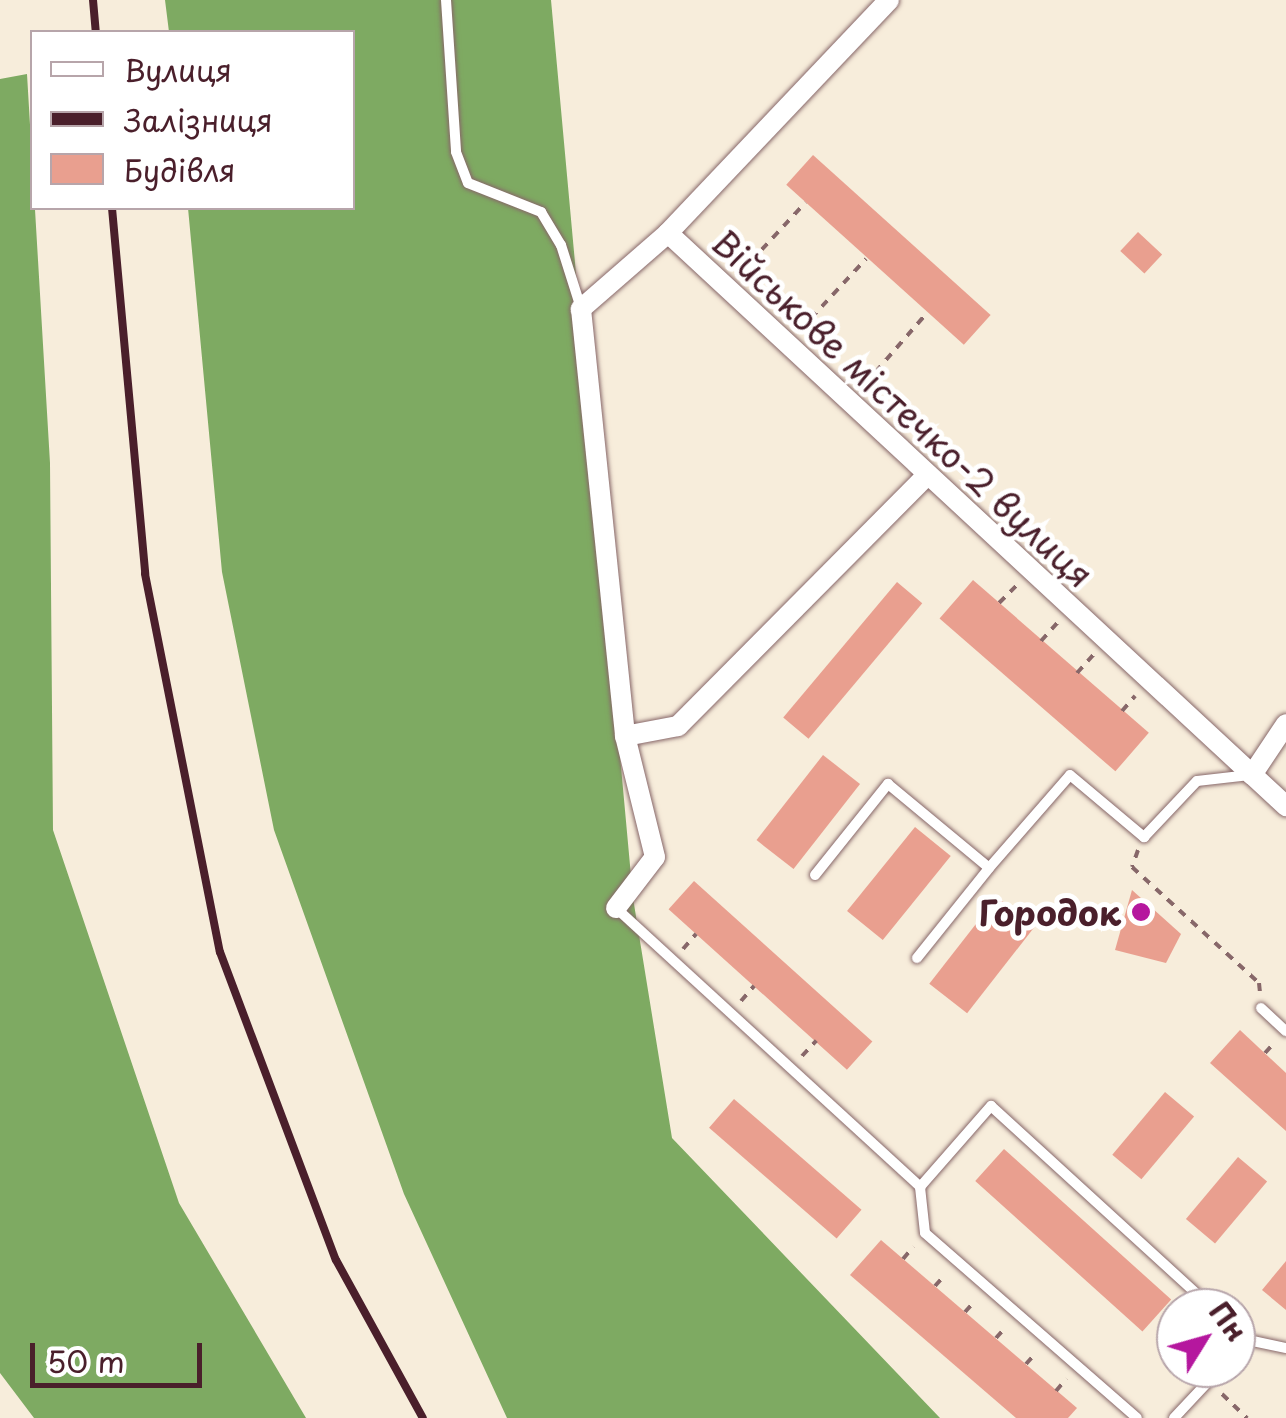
<!DOCTYPE html>
<meta charset="utf-8">
<style>
body{margin:0}
#map{position:relative;width:1286px;height:1418px;overflow:hidden;background:#f7eddb;font-family:"Playpen Sans",sans-serif}
div>[style]{position:absolute}
[style*='--x']{left:calc(var(--x)*1px);top:calc(var(--y)*1px);width:calc(var(--w)*1px);rotate:calc(var(--a)*1deg)}
.forest>*{inset:0;background:#7eaa62}
.building>*{inset:0;background:#e99f8f;transform-origin:0 0}
.path>*{height:4px;margin-top:-2px;transform-origin:0;background:repeating-linear-gradient(90deg,#876769 0 8px,transparent 0 16px)}
.roads{filter:drop-shadow(0 0 2px #876769) drop-shadow(0 0 2px #876769)}
.lane>*{height:10px;margin:-5px;padding:0 5px;transform-origin:5px;border-radius:5px;background:#fff}
.street>*{height:20px;margin:-10px;padding:0 10px;transform-origin:10px;border-radius:10px;background:#fff}
.rail>*{height:8px;margin:-4px;padding:0 4px;transform-origin:4px;border-radius:4px;background:#4a1f2b}
.dots>*{width:28px;height:28px;translate:-50% -50%;box-sizing:border-box;border:5px solid #fff;border-radius:50%}
span{translate:-50% -50%;white-space:nowrap;text-align:center;line-height:1.15;-webkit-text-stroke:10px #fff;paint-order:stroke}
.street-label{font-size:35px;color:#4a1f2b}
.poi-label{font-size:35px;color:#4a1f2b;font-weight:700}
.right{translate:-100% -50%;text-align:right}
.legend{position:absolute;left:30px;top:30px;width:325px;height:180px;box-sizing:border-box;background:#fff;border:2px solid #b7a5aa;margin:0;padding:12px 18px;list-style:none;font-size:30px;color:#4a1f2b}
.legend li{display:flex;align-items:center;gap:20px;height:50px}
.legend b{width:50px;border:2px solid #b7a5aa}
.north{position:absolute;left:1156px;top:1288px;width:100px;height:100px;box-sizing:border-box;background:#fff;border:2px solid #b7a5aa;border-radius:50%;rotate:53deg;font-size:28px;font-weight:700;line-height:40px;text-align:center;color:#4a1f2b}
.north::after{content:'';display:block;margin:auto;width:35px;height:45px;background:#b5179e;clip-path:polygon(50% 0,100% 100%,50% 72%,0 100%)}
.scale{position:absolute;left:30px;top:1343px;width:172px;height:45px;box-sizing:border-box;border:5px solid #4a1f2b;border-top:0;padding-left:12px;font-size:30px;line-height:35px;white-space:nowrap;color:#4a1f2b;-webkit-text-stroke:8px #fff;paint-order:stroke}
</style>
<div id="map">
<div class="forest">
<i style="clip-path:polygon(165px 0,551px 0,633px 898px,672px 1138px,940px 1418px,507px 1418px,404px 1194px,274px 830px,222px 572px,188px 208px,352px 208px,352px 32px,169px 32px)"></i>
<i style="clip-path:polygon(27px 74px,50px 463px,53px 830px,179px 1203px,306px 1418px,34px 1418px,0 1373px,0 79px)"></i>
</div>
<div class="building">
<i style="left:813px;top:155px;width:239px;height:40px;rotate:42deg"></i>
<i style="left:1138px;top:232px;width:33px;height:26px;rotate:43deg"></i>
<i style="left:973px;top:580px;width:233px;height:51px;rotate:41deg"></i>
<i style="left:897px;top:582px;width:33px;height:177px;rotate:40deg"></i>
<i style="left:823px;top:755px;width:47px;height:108px;rotate:38deg"></i>
<i style="left:915px;top:827px;width:46px;height:108px;rotate:39deg"></i>
<i style="left:694px;top:881px;width:240px;height:38px;rotate:42deg"></i>
<i style="clip-path:polygon(1132px 890px,1181px 934px,1166px 963px,1115px 950px)"></i>
<i style="left:997px;top:897px;width:48px;height:110px;rotate:38deg"></i>
<i style="clip-path:polygon(1240px 1030px,1286px 1073px,1286px 1131px,1210px 1063px)"></i>
<i style="left:1165px;top:1092px;width:38px;height:82px;rotate:40deg"></i>
<i style="left:734px;top:1099px;width:169px;height:38px;rotate:41deg"></i>
<i style="left:1004px;top:1149px;width:225px;height:43px;rotate:42deg"></i>
<i style="left:1238px;top:1157px;width:38px;height:81px;rotate:40deg"></i>
<i style="clip-path:polygon(881px 1240px,1077px 1408px,1068px 1418px,1016px 1418px,850px 1275px)"></i>
<i style="clip-path:polygon(1286px 1261px,1286px 1310px,1262px 1290px)"></i>
</div>
<div class="path">
<i style="--x:740;--y:273;--w:96;--a:-47.1"></i>
<i style="--x:800;--y:330;--w:97;--a:-47.1"></i>
<i style="--x:865;--y:384;--w:93;--a:-48.9"></i>
<i style="--x:999;--y:603;--w:25;--a:-45"></i>
<i style="--x:1041;--y:641;--w:25;--a:-48"></i>
<i style="--x:1077;--y:673;--w:25;--a:-48"></i>
<i style="--x:1122;--y:711;--w:20;--a:-49"></i>
<i style="--x:1138;--y:850;--w:18;--a:109"></i>
<i style="--x:1132;--y:867;--w:172;--a:42.4"></i>
<i style="--x:1259;--y:983;--w:10;--a:84"></i>
<i style="--x:683;--y:949;--w:20;--a:-49"></i>
<i style="--x:741;--y:1001;--w:20;--a:-49"></i>
<i style="--x:1265;--y:1053;--w:15;--a:-48"></i>
<i style="--x:802;--y:1056;--w:21;--a:-47"></i>
<i style="--x:903;--y:1259;--w:16;--a:-50"></i>
<i style="--x:935;--y:1286;--w:15;--a:-48"></i>
<i style="--x:965;--y:1312;--w:15;--a:-48"></i>
<i style="--x:996;--y:1338;--w:15;--a:-48"></i>
<i style="--x:1026;--y:1364;--w:15;--a:-48"></i>
<i style="--x:1056;--y:1391;--w:16;--a:-50"></i>
<i style="--x:1222;--y:1394;--w:35;--a:44"></i>
</div>
<div class="roads">
<div class="lane">
<i style="--x:446;--y:0;--w:152;--a:86.2"></i>
<i style="--x:456;--y:152;--w:33;--a:69"></i>
<i style="--x:468;--y:183;--w:79;--a:21.7"></i>
<i style="--x:541;--y:212;--w:39;--a:59"></i>
<i style="--x:561;--y:245;--w:66;--a:72.4"></i>
<i style="--x:815;--y:875;--w:117;--a:-51.3"></i>
<i style="--x:888;--y:784;--w:131;--a:39.7"></i>
<i style="--x:989;--y:868;--w:123;--a:-48.9"></i>
<i style="--x:1070;--y:775;--w:97;--a:40"></i>
<i style="--x:1144;--y:837;--w:77;--a:-46.6"></i>
<i style="--x:1197;--y:781;--w:53;--a:-6.5"></i>
<i style="--x:616;--y:908;--w:413;--a:42.5"></i>
<i style="--x:920;--y:1187;--w:108;--a:-48.8"></i>
<i style="--x:991;--y:1106;--w:299;--a:42.4"></i>
<i style="--x:917;--y:958;--w:115;--a:-51.3"></i>
<i style="--x:1261;--y:1008;--w:34;--a:43"></i>
<i style="--x:920;--y:1187;--w:46;--a:83.8"></i>
<i style="--x:925;--y:1233;--w:281;--a:41.1"></i>
<i style="--x:1236;--y:1330;--w:16;--a:40"></i>
<i style="--x:1248;--y:1340;--w:39;--a:12"></i>
<i style="--x:1236;--y:1352;--w:17;--a:-45"></i>
<i style="--x:1174;--y:1418;--w:69;--a:-46.8"></i>
</div>
<div class="street">
<i style="--x:889;--y:0;--w:321;--a:133.5"></i>
<i style="--x:668;--y:233;--w:843;--a:42.84"></i>
<i style="--x:668;--y:233;--w:116;--a:138.9"></i>
<i style="--x:581;--y:309;--w:429;--a:84.1"></i>
<i style="--x:625;--y:736;--w:54;--a:-10.7"></i>
<i style="--x:678;--y:726;--w:352;--a:-45.2"></i>
<i style="--x:1252;--y:775;--w:61;--a:-56.3"></i>
<i style="--x:616;--y:908;--w:64;--a:-52.6"></i>
<i style="--x:655;--y:857;--w:125;--a:-103.9"></i>
</div>
</div>
<div class="rail">
<i style="--x:93;--y:0;--w:32;--a:85"></i>
<i style="--x:112;--y:208;--w:367;--a:84.8"></i>
<i style="--x:145;--y:574;--w:385;--a:78.8"></i>
<i style="--x:220;--y:952;--w:329;--a:69.4"></i>
<i style="--x:336;--y:1260;--w:180;--a:61.2"></i>
</div>
<div class="dots">
<i style="left:1141px;top:912px;background:#b5179e"></i>
</div>
<div class="street-label">
<span style="left:903px;top:408px;rotate:43deg">Військове містечко-2 вулиця</span>
</div>
<div class="poi-label">
<span class="right" style="left:1121px;top:912px">Городок</span>
</div>
<ul class="legend">
<li><b style="height:12px;background:#fff"></b>Вулиця</li>
<li><b style="height:12px;background:#4a1f2b"></b>Залізниця</li>
<li><b style="height:28px;background:#e99f8f"></b>Будівля</li>
</ul>
<div class="north">Пн</div>
<div class="scale">50 m</div>
</div>
